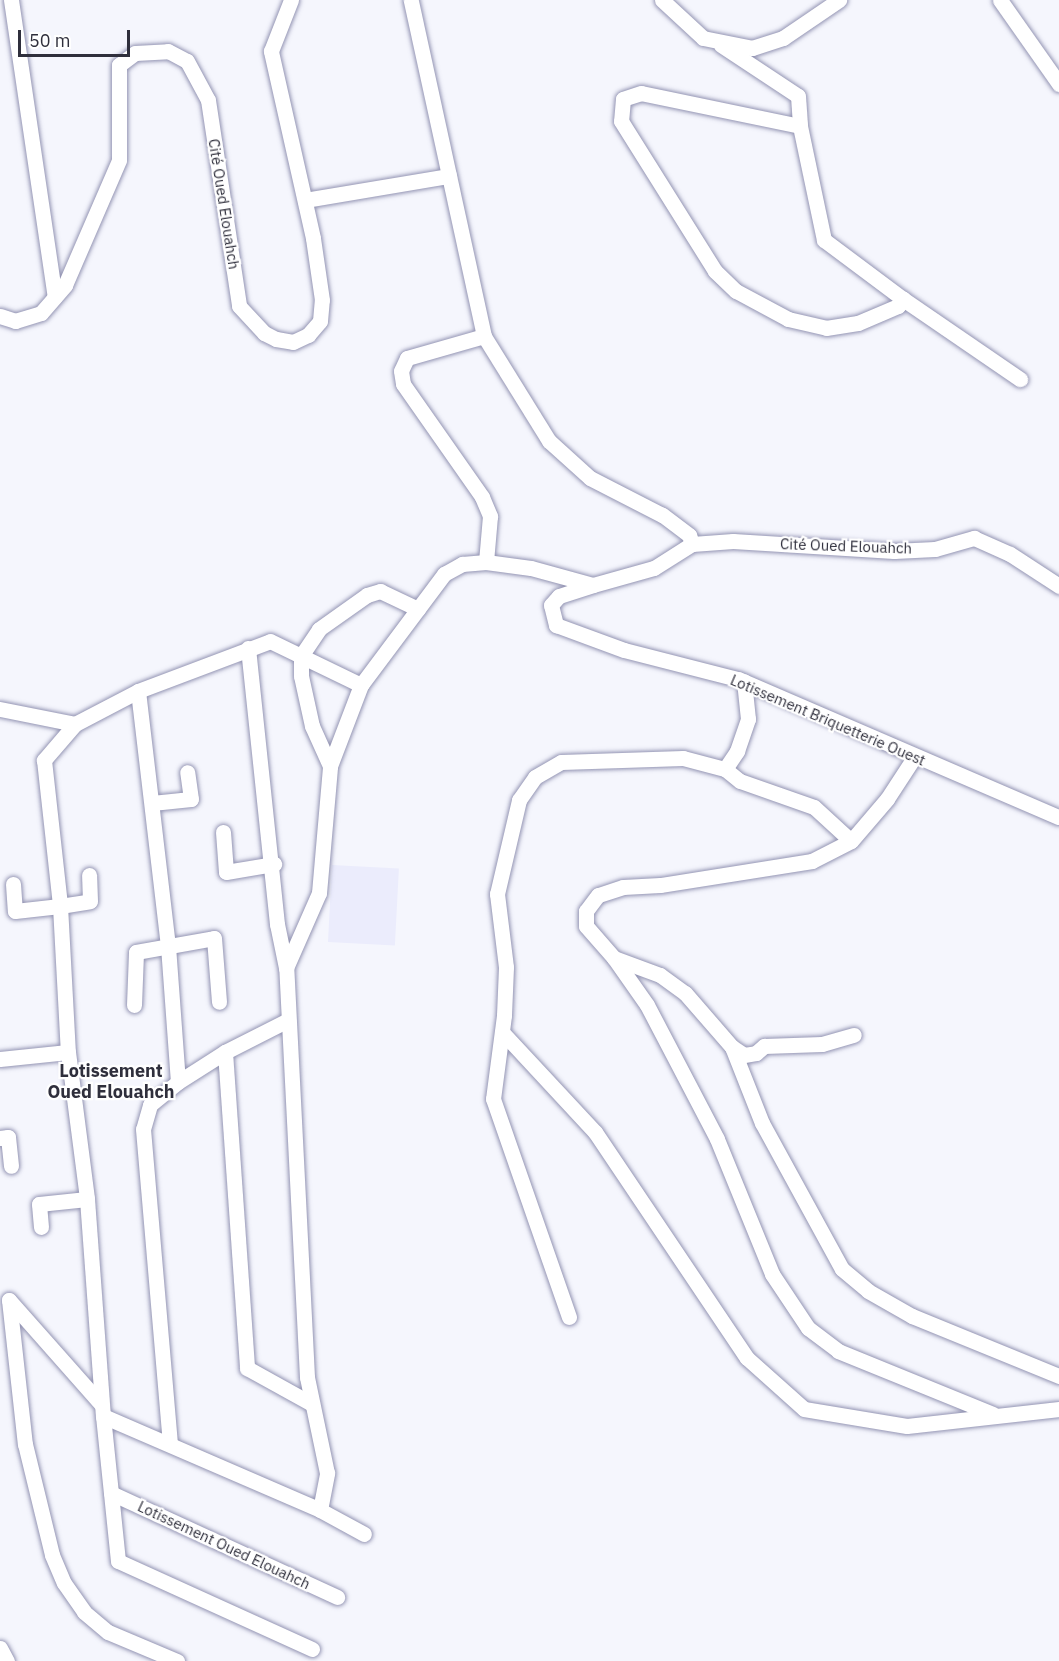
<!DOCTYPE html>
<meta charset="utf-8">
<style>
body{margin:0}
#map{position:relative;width:1059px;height:1661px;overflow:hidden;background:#f5f6fd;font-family:"IBM Plex Sans",sans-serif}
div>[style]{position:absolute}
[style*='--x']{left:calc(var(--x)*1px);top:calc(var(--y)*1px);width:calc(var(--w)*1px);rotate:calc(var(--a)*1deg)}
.built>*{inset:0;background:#ebecfc;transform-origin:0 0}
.roads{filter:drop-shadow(0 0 2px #9394b3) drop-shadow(0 0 2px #9394b3)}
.minor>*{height:15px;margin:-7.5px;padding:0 7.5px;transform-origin:7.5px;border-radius:7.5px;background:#fff}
span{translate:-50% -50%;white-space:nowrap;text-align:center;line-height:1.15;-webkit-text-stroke:4.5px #fff;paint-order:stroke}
.street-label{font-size:15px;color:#2f2f3c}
.quarter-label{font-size:18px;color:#2f2f3c;font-weight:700}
.scale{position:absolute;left:18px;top:30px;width:112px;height:27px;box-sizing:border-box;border:3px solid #2f2f3c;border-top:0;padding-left:8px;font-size:18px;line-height:21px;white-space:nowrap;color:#2f2f3c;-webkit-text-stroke:4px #fff;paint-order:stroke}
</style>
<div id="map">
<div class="built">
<i style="left:332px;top:865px;width:67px;height:77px;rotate:3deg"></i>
</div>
<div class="roads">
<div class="minor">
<i style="--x:11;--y:0;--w:300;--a:81.6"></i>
<i style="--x:662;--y:0;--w:56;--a:42.8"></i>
<i style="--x:703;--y:38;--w:50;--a:11.5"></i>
<i style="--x:752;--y:48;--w:33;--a:-18"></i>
<i style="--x:783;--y:38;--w:68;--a:-34.2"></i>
<i style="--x:1000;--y:0;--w:103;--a:54.9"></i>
<i style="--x:721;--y:45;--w:92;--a:33.5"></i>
<i style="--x:798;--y:96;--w:30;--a:86"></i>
<i style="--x:800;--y:126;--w:162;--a:-168.3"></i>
<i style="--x:641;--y:93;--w:19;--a:162"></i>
<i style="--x:623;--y:99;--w:22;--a:95"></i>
<i style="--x:621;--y:121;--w:177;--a:57.9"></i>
<i style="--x:715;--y:271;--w:29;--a:44"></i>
<i style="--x:736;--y:291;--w:59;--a:28.3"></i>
<i style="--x:788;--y:319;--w:39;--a:13"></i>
<i style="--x:826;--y:328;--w:32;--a:-9"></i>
<i style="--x:858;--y:323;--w:43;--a:-23"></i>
<i style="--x:898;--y:306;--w:9;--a:-54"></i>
<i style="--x:903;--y:299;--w:99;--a:-143.2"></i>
<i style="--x:824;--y:240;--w:116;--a:-101.9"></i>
<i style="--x:305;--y:200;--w:146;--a:-9.5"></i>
<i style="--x:903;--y:299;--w:142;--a:34.4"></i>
<i style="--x:0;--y:316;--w:16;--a:18"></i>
<i style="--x:15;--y:321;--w:27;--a:-17"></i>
<i style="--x:41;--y:313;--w:37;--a:-49"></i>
<i style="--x:65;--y:285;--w:136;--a:-66.6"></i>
<i style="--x:119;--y:160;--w:95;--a:-90"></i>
<i style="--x:119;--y:65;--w:20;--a:-37"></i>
<i style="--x:135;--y:53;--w:33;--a:-3"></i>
<i style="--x:168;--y:51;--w:21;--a:28"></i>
<i style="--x:187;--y:61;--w:44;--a:61.7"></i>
<i style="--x:208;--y:100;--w:208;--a:81.4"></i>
<i style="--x:239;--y:306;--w:37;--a:47"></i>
<i style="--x:264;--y:333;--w:13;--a:27"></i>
<i style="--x:276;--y:339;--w:17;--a:10"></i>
<i style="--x:293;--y:342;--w:17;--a:-25"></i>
<i style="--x:308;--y:335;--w:18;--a:-49"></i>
<i style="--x:320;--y:321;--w:21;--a:-85"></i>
<i style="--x:322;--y:300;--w:63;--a:-98.3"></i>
<i style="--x:313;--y:238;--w:192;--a:-102.7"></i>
<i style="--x:271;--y:51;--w:55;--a:-68.6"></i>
<i style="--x:484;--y:336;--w:80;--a:164.1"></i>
<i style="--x:407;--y:358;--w:14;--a:115"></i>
<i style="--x:401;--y:371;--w:13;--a:81"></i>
<i style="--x:403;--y:384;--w:138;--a:55"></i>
<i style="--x:482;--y:497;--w:21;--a:67"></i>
<i style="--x:490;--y:516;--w:46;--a:95"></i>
<i style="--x:692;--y:544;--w:41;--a:-4.2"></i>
<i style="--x:733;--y:541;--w:161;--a:3.6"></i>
<i style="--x:894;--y:551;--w:41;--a:-2.8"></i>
<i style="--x:935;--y:549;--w:41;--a:-15.8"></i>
<i style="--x:974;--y:538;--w:39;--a:24"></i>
<i style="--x:1010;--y:554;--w:59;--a:33.1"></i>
<i style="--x:593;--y:585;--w:36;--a:162"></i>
<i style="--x:559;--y:596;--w:12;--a:132"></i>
<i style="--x:551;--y:605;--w:21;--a:76"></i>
<i style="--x:556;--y:625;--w:72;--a:20.2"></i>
<i style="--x:624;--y:650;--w:118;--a:14.3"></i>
<i style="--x:738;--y:679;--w:349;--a:23.3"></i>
<i style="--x:248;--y:648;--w:278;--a:84"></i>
<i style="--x:277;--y:924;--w:45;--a:78.4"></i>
<i style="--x:138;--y:691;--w:257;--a:83.3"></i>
<i style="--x:168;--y:946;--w:136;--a:85.8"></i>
<i style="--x:178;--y:1082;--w:36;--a:141"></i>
<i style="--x:150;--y:1105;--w:25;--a:106"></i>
<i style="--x:143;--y:1129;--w:316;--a:85.1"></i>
<i style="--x:0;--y:709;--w:76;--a:11.3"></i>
<i style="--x:75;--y:724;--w:71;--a:-27.6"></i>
<i style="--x:138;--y:691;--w:141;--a:-20.7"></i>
<i style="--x:270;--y:641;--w:101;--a:25.8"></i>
<i style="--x:75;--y:724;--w:48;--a:130.7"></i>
<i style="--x:44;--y:760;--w:147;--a:83.7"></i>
<i style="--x:60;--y:906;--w:146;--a:86.9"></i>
<i style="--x:68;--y:1052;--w:148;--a:82.6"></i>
<i style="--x:87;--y:1199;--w:218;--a:85.8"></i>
<i style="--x:915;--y:756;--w:51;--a:123.1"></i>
<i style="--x:887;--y:799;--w:55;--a:130.6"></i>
<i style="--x:851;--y:841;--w:44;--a:152.9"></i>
<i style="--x:812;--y:861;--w:154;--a:171"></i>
<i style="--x:660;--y:885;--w:37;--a:177"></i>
<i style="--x:623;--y:887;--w:26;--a:162"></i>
<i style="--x:598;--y:895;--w:20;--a:127"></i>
<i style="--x:586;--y:911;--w:15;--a:90"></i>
<i style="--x:586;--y:926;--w:43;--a:48.8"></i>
<i style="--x:614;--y:958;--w:57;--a:54.9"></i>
<i style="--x:647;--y:1005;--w:151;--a:62.4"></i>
<i style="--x:717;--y:1139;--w:146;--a:67.8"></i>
<i style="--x:772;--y:1274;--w:65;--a:56.3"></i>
<i style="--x:808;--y:1328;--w:38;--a:37"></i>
<i style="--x:838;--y:1351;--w:167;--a:22.1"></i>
<i style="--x:330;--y:766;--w:44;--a:-114.2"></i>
<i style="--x:312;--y:726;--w:51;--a:-102.4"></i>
<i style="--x:301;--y:676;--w:20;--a:-90"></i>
<i style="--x:301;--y:656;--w:32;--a:-56"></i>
<i style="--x:319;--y:629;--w:59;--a:-35.3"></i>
<i style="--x:367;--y:595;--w:14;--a:-17"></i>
<i style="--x:380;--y:591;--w:42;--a:25.3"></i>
<i style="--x:725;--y:769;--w:19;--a:39"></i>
<i style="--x:740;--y:781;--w:78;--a:19.4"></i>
<i style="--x:814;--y:807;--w:50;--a:42.6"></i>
<i style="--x:152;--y:803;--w:39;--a:-6"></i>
<i style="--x:191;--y:799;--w:27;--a:-98"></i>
<i style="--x:223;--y:832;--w:40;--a:85.7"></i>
<i style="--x:226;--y:872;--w:49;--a:-9.5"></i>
<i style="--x:13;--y:884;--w:27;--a:86"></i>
<i style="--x:15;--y:911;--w:45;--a:-6.3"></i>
<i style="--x:60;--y:906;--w:30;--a:-9"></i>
<i style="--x:90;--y:901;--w:26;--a:-92"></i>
<i style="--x:614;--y:958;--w:49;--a:20.3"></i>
<i style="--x:660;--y:975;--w:31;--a:36"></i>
<i style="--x:685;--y:993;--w:72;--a:49"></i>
<i style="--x:732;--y:1047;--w:82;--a:68.5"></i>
<i style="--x:762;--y:1123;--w:166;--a:61.3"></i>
<i style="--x:842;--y:1269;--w:34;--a:40"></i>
<i style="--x:868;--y:1291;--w:51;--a:29.6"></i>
<i style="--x:912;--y:1316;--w:159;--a:22.2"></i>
<i style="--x:134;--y:1005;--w:53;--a:-87.8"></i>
<i style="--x:136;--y:952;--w:79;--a:-10.2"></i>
<i style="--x:214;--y:938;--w:64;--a:85.5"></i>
<i style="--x:502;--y:1032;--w:137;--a:47.1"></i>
<i style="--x:595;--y:1132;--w:272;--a:56.1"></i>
<i style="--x:747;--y:1358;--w:76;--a:41.8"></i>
<i style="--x:804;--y:1409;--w:104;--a:9.4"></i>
<i style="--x:907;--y:1426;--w:153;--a:-6.4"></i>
<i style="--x:732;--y:1047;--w:14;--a:34"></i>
<i style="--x:744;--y:1055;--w:12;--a:-9"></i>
<i style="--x:756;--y:1053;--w:11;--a:-41"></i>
<i style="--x:764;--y:1046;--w:58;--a:-2"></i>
<i style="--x:822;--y:1044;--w:33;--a:-16"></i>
<i style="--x:225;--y:1052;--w:317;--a:86"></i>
<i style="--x:247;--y:1368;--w:74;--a:29"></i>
<i style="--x:0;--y:1059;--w:68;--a:-5.9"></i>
<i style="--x:178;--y:1082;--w:56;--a:-32.6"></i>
<i style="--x:225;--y:1052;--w:71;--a:-26.9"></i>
<i style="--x:0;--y:1138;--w:8;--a:-7"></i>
<i style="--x:8;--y:1137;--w:29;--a:84"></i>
<i style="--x:41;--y:1227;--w:23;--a:-95"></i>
<i style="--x:39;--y:1204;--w:48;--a:-5.9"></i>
<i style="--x:569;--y:1317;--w:231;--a:-109.2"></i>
<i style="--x:493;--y:1099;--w:85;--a:-82.5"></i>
<i style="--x:504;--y:1015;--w:48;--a:-87.6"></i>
<i style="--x:506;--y:967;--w:74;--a:-97"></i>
<i style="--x:497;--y:894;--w:97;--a:-76.8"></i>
<i style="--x:519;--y:800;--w:28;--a:-55"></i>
<i style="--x:535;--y:777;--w:30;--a:-30"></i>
<i style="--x:561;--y:762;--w:122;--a:-1.9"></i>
<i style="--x:683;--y:758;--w:43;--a:14.7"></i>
<i style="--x:725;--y:769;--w:22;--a:-56"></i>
<i style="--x:737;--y:751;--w:34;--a:-71"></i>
<i style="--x:748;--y:719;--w:38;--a:-96"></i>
<i style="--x:101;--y:1404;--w:139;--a:-131.5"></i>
<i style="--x:9;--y:1300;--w:145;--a:83.7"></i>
<i style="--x:25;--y:1444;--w:114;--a:76.3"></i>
<i style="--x:52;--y:1555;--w:30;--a:67"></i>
<i style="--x:64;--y:1583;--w:35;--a:55"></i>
<i style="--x:84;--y:1612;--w:31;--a:40"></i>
<i style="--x:108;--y:1632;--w:75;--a:22.8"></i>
<i style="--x:111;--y:1493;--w:249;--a:24.7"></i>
<i style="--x:320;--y:1510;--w:50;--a:28.6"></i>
<i style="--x:0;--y:1648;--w:15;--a:62"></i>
<i style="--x:312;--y:1649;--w:213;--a:-155.6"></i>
<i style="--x:118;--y:1561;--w:146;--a:-95.9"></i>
<i style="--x:103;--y:1416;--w:236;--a:23.4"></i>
<i style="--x:320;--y:1510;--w:38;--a:-79"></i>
<i style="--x:327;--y:1473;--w:98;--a:-101.8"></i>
<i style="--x:307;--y:1377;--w:410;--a:-92.9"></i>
<i style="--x:286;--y:968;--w:82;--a:-66.3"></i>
<i style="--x:319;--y:893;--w:127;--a:-85"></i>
<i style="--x:330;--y:766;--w:87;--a:-69.1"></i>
<i style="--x:361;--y:685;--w:139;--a:-53.2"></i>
<i style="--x:444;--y:574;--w:21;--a:-29"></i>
<i style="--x:462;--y:564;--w:24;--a:-5"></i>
<i style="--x:486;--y:562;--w:45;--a:7.6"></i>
<i style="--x:531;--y:568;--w:64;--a:15.3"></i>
<i style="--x:593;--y:585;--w:63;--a:-15.6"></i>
<i style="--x:654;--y:568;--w:45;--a:-32.3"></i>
<i style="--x:692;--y:544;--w:9;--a:-108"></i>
<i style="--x:689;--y:535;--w:34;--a:-143"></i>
<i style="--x:662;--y:515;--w:81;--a:-152.8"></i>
<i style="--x:590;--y:478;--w:55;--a:-137.9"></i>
<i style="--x:549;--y:441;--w:123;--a:-121.8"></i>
<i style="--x:484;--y:336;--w:344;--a:-102.3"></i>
</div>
</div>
<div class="street-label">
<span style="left:224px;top:204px;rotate:81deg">Cité Oued Elouahch</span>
<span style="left:846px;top:546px;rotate:2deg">Cité Oued Elouahch</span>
<span style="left:828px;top:720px;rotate:23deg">Lotissement Briquetterie Ouest</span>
<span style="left:224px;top:1545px;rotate:25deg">Lotissement Oued Elouahch</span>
</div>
<div class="quarter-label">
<span style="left:111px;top:1082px">Lotissement<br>Oued Elouahch</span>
</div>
<div class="scale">50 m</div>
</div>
